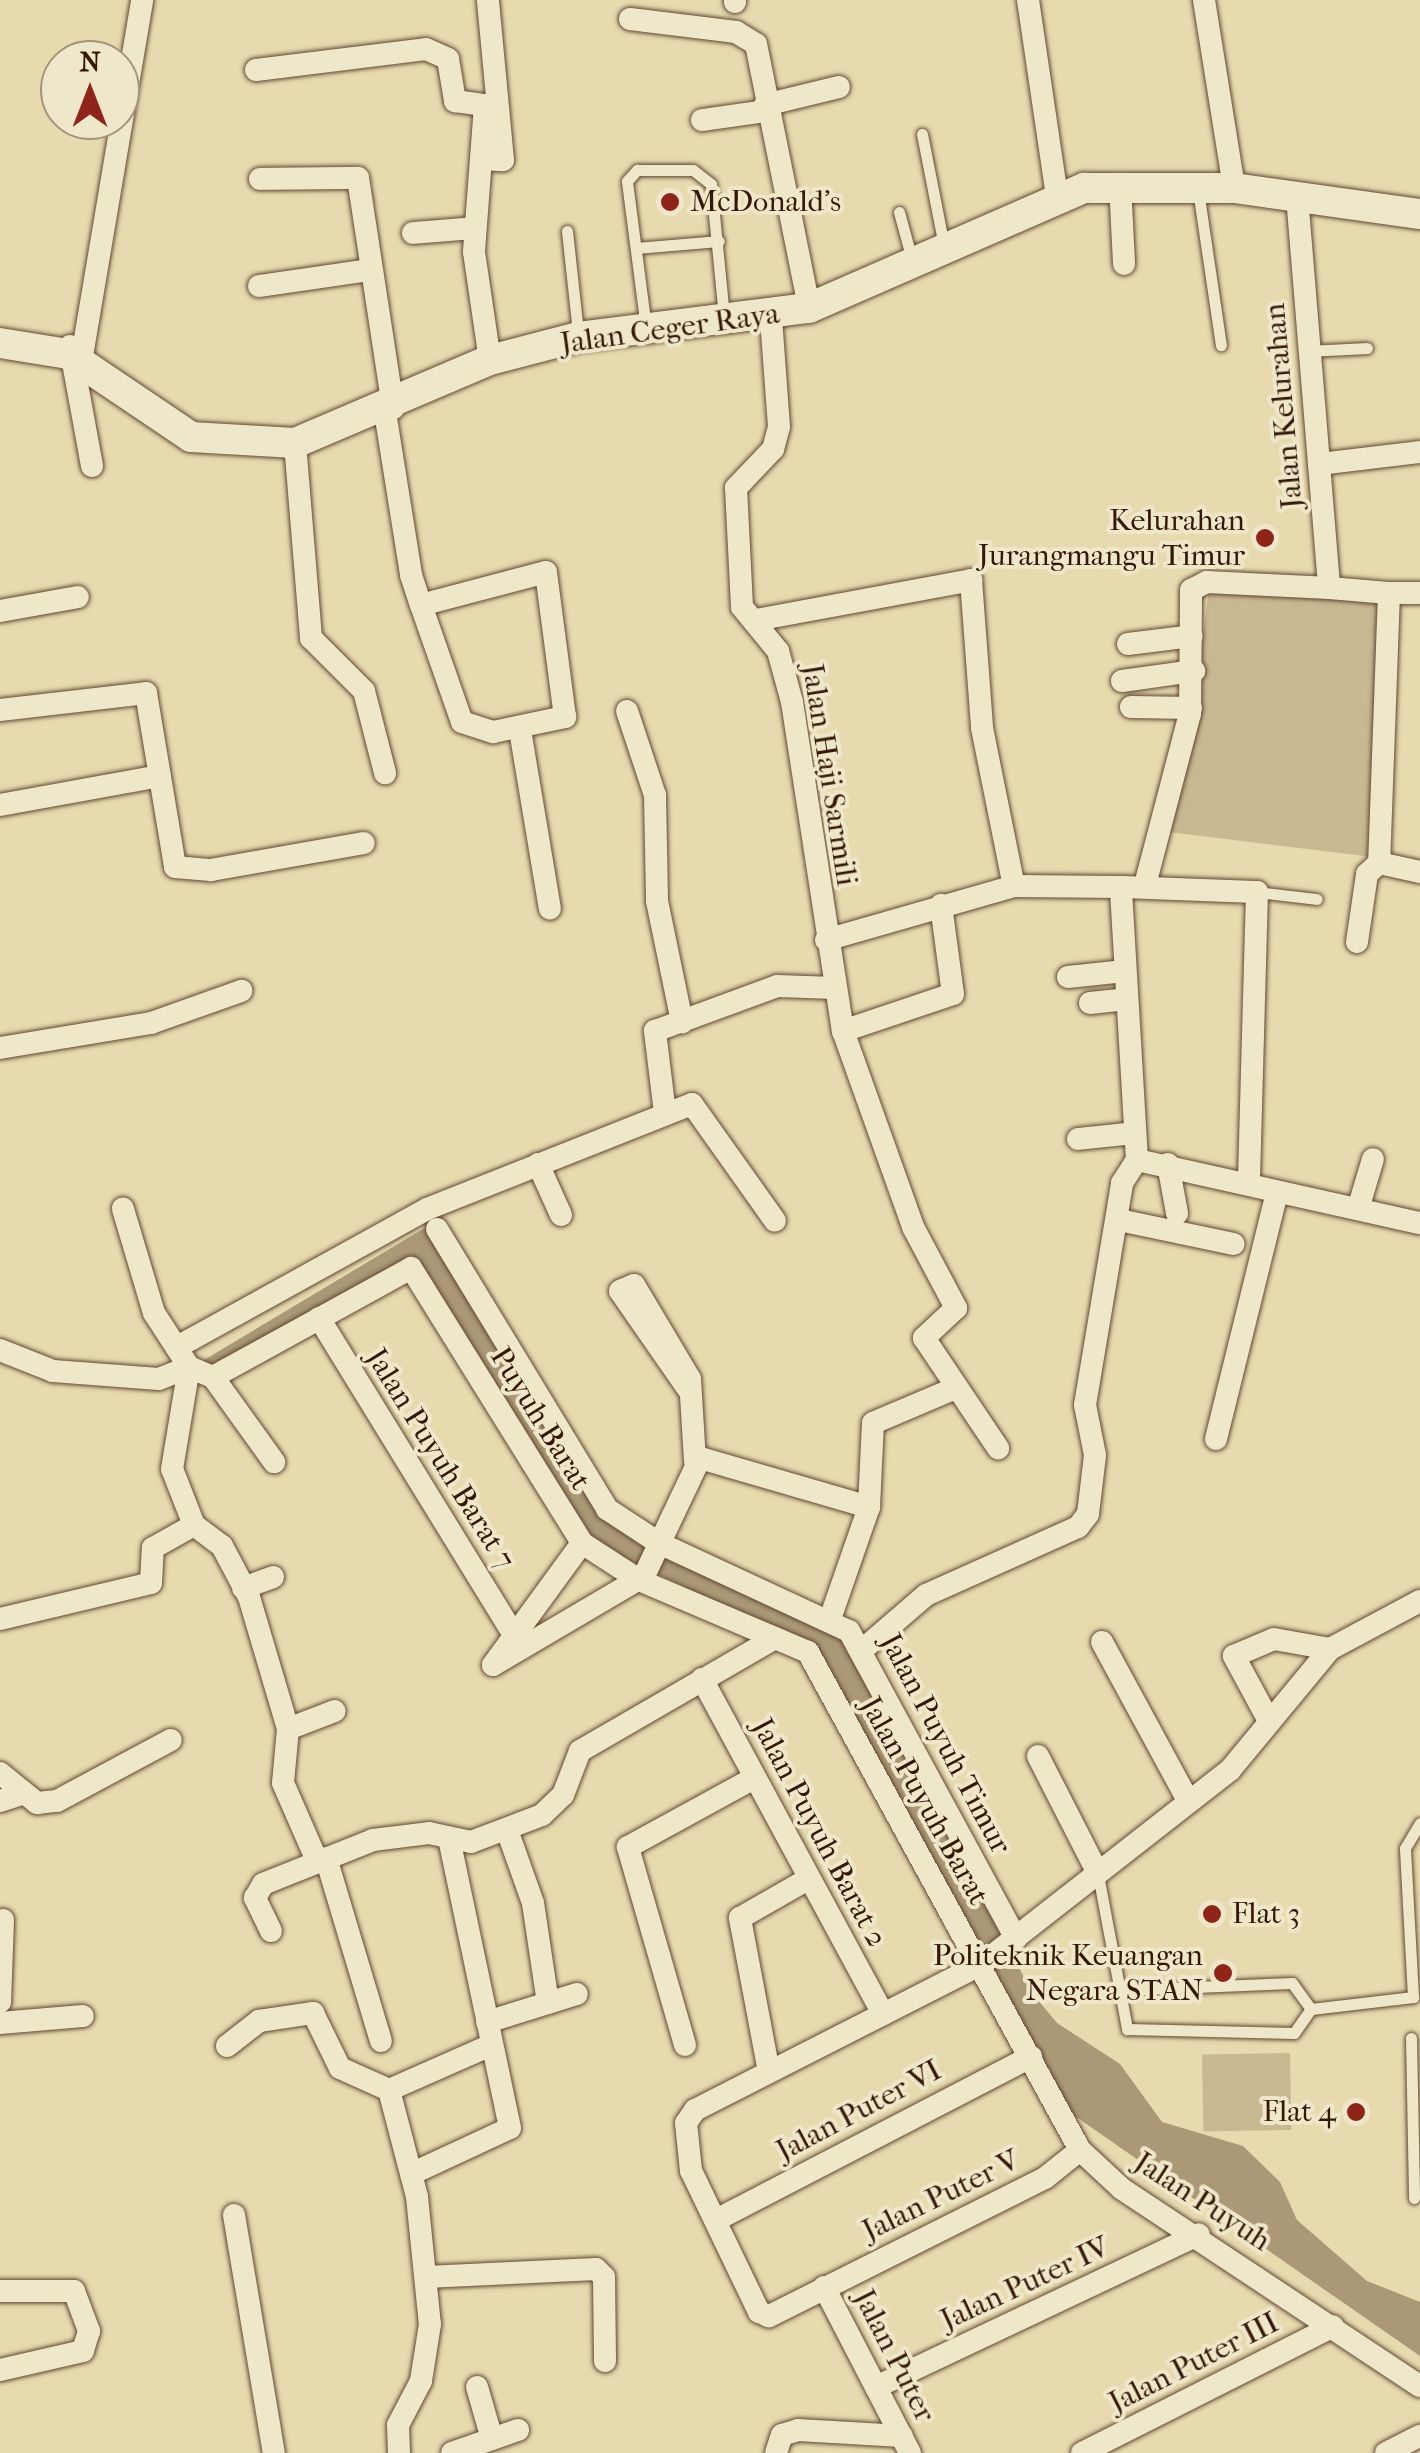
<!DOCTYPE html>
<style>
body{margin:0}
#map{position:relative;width:1420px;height:2453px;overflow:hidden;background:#e6daae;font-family:"IM FELL French Canon",serif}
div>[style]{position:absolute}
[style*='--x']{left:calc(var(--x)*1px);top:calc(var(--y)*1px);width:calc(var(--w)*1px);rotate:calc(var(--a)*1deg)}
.green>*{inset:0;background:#c8b992;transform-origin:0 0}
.water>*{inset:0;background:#aa9876}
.roads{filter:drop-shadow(0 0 2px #614832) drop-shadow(0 0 2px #614832)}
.lane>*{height:11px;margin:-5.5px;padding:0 5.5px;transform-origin:5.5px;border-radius:5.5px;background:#efe7ca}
.street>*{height:22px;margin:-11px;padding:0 11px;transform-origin:11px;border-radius:11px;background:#efe7ca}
.secondary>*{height:30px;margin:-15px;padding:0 15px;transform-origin:15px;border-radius:15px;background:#efe7ca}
.dots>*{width:28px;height:28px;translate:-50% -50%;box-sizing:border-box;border:5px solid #efe7ca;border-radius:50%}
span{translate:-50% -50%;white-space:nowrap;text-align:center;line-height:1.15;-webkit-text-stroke:8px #efe7ca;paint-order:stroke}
.poi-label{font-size:30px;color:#351808}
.left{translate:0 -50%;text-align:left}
.right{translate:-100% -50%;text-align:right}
.street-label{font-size:30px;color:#351808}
.north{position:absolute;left:40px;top:40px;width:100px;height:100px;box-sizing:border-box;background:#efe7ca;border:2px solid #a5947c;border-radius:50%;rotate:0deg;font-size:28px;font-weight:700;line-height:40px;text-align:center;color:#351808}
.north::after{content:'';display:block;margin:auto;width:35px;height:45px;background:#8f2418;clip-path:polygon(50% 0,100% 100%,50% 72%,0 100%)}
</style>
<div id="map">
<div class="green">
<i style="clip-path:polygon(1210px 583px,1392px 595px,1381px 858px,1160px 831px,1192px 713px)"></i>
<i style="left:1290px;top:2053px;width:77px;height:88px;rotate:89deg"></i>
</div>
<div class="water">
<i style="clip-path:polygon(428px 1226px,601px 1514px,840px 1633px,1033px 1994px,1057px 2023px,1120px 2064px,1162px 2122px,1243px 2146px,1280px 2182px,1297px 2220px,1367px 2281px,1420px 2302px,1420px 2356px,1072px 2114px,816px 1650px,589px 1541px,415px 1258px,212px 1377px,204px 1360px)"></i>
</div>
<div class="roads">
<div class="lane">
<i style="--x:922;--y:134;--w:114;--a:78.9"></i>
<i style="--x:1198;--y:190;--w:157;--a:81.6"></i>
<i style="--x:899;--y:212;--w:50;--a:74.8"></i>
<i style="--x:567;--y:231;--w:103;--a:83.8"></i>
<i style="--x:636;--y:248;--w:83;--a:-4.8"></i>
<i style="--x:646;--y:328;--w:148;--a:-97.4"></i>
<i style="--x:627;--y:181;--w:15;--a:-48"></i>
<i style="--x:637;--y:170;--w:56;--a:0"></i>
<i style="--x:693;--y:170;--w:23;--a:38"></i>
<i style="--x:711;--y:184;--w:133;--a:84.4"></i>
<i style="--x:1308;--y:351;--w:59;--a:-2.9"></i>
<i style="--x:1257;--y:892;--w:60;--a:6.7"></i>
<i style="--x:1098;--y:1875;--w:157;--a:79.3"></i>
<i style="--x:1127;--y:2029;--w:167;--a:1.4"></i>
<i style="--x:1294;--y:2033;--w:29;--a:-55"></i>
<i style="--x:1122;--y:1990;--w:170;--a:-2.4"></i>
<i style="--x:1292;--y:1983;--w:32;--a:54"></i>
<i style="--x:1311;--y:2009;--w:103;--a:-6.7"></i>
<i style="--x:1413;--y:1997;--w:149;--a:-93.1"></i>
<i style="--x:1405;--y:1848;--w:29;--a:-59"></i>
<i style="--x:1411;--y:2038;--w:160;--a:88.9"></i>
</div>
<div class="street">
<i style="--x:735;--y:0;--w:2;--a:90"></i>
<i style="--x:1028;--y:0;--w:199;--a:81.6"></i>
<i style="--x:1204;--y:0;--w:190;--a:80.9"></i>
<i style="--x:630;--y:19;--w:107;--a:7"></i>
<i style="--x:736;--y:32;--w:23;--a:31"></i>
<i style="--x:756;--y:44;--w:269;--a:78.6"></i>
<i style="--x:256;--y:70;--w:171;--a:-7"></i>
<i style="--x:426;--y:49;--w:24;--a:24"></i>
<i style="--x:448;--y:59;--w:43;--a:80.5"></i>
<i style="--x:455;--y:101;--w:30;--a:8"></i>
<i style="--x:485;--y:105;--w:147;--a:94.3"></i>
<i style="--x:474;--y:252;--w:109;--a:81.6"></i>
<i style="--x:765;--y:105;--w:76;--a:-13.7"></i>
<i style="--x:702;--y:120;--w:65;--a:-8"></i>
<i style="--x:481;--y:159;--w:22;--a:3"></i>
<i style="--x:503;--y:160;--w:161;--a:-95.4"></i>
<i style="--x:260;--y:179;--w:98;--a:-0.6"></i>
<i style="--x:358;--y:178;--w:233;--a:81.3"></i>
<i style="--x:1120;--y:184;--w:80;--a:87.1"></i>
<i style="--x:1297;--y:196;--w:393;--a:85.3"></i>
<i style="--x:1329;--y:588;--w:60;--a:4.8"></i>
<i style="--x:1389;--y:593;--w:270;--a:92.1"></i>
<i style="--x:1379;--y:863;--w:42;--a:12.4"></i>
<i style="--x:413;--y:233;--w:62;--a:-4.6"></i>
<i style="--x:259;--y:286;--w:112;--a:-8.2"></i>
<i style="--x:771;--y:318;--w:109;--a:85.8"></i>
<i style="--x:779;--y:427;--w:23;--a:105"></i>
<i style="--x:773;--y:449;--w:54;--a:133.5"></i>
<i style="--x:736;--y:488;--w:119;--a:87.1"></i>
<i style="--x:742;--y:607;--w:57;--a:50.7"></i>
<i style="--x:778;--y:651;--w:53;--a:74.6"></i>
<i style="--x:792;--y:702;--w:333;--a:81.2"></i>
<i style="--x:843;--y:1031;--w:208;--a:70.3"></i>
<i style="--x:913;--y:1227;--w:92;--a:62"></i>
<i style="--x:956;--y:1308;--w:44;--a:136.8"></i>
<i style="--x:924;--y:1338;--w:133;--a:56.1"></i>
<i style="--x:70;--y:346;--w:122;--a:79.6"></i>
<i style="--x:81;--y:362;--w:367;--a:-80.4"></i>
<i style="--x:385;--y:412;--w:165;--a:80.9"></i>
<i style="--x:411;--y:575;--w:32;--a:72"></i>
<i style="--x:421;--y:605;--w:124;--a:70.7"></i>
<i style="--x:462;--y:722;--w:33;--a:18"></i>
<i style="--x:493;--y:732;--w:74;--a:-11.8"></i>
<i style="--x:565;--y:717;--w:146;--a:-97.5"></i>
<i style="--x:546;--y:572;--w:129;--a:165.2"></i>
<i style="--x:295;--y:443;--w:196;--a:85.3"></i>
<i style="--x:311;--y:638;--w:75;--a:45"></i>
<i style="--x:364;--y:691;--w:85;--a:75.6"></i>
<i style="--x:1319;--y:464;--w:102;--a:-6.8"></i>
<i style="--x:1389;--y:593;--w:31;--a:0"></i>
<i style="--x:0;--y:611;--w:79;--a:-10.2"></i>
<i style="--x:756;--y:620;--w:219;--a:-10.5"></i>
<i style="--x:971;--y:580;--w:148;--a:85.7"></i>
<i style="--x:982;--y:728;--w:161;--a:78.6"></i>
<i style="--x:1128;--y:644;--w:64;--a:-7.1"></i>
<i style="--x:1122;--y:681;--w:73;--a:-7.9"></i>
<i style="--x:1131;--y:707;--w:60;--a:1"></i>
<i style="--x:0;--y:710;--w:147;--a:-6.6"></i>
<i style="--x:146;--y:693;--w:176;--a:80.5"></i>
<i style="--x:175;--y:867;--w:36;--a:5"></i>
<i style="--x:211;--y:870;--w:155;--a:-10"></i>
<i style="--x:627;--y:711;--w:89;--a:71.6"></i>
<i style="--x:655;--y:795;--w:106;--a:88.9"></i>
<i style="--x:657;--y:901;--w:124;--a:78.3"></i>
<i style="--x:520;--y:730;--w:181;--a:80.5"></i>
<i style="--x:0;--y:805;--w:162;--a:-10.3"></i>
<i style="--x:1145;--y:885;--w:177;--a:-75.3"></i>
<i style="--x:1190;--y:714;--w:124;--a:-89.5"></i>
<i style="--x:1191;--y:590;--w:18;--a:-27"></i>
<i style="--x:1207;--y:582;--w:122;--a:2.8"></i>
<i style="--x:826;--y:940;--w:196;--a:-16"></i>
<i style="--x:1014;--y:886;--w:107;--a:0.5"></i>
<i style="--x:1357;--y:942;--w:69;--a:-81.6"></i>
<i style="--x:1367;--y:874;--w:16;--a:-43"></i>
<i style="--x:1068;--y:977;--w:57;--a:-6"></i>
<i style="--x:1090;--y:1003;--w:37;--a:-6"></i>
<i style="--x:843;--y:1031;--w:116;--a:-18.6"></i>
<i style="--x:953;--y:994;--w:90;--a:-97.7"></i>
<i style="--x:0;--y:1048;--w:153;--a:-9.4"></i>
<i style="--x:151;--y:1023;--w:96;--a:-19.6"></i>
<i style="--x:665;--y:1113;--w:83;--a:-97"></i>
<i style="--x:655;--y:1031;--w:130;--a:-20.2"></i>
<i style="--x:777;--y:986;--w:58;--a:2"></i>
<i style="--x:1078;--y:1139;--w:57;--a:-6"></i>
<i style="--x:1137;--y:1160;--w:290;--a:12.6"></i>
<i style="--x:538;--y:1164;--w:56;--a:65.7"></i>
<i style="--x:1168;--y:1164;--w:50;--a:79.6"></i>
<i style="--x:1358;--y:1209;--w:52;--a:-73.3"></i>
<i style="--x:1119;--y:1220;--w:117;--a:11.8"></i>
<i style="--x:437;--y:1229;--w:328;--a:58.7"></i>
<i style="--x:607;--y:1509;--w:62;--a:33.2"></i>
<i style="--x:659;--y:1543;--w:209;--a:24.9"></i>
<i style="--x:849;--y:1631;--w:350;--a:61.5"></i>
<i style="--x:319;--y:1318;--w:366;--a:58.4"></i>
<i style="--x:179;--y:1346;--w:283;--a:-28.9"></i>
<i style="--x:427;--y:1209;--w:285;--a:-21.6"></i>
<i style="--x:692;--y:1104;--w:143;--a:54.6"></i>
<i style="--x:0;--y:1350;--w:57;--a:21.6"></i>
<i style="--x:53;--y:1371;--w:106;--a:4.3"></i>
<i style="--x:159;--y:1379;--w:32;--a:-22"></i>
<i style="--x:189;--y:1367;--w:26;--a:23"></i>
<i style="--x:213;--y:1377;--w:226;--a:-28.8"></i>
<i style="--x:411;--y:1268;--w:324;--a:58.1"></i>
<i style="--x:582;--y:1543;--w:68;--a:33"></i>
<i style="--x:639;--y:1580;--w:184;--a:23.1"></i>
<i style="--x:808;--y:1652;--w:567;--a:61.36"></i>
<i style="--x:1080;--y:2150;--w:57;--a:42.9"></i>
<i style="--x:1122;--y:2189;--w:357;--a:33.5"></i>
<i style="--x:213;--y:1377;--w:105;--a:54.3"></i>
<i style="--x:688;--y:1389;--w:119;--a:-124.8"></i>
<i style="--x:620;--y:1291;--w:15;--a:-23"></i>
<i style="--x:634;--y:1285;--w:109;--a:59.2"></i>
<i style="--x:690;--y:1379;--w:82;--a:86.5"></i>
<i style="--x:1216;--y:1439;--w:254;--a:-76.1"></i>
<i style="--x:869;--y:1507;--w:84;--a:-87.3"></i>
<i style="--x:873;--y:1423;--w:90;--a:-22.9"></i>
<i style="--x:194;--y:1525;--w:35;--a:37"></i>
<i style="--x:222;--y:1546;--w:58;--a:62.1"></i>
<i style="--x:249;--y:1597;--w:138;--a:73.5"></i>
<i style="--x:288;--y:1729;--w:54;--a:95.3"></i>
<i style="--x:283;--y:1783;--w:85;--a:66.4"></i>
<i style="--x:582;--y:1543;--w:151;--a:126.1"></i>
<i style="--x:493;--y:1665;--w:175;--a:-30.5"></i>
<i style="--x:644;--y:1576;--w:131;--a:-64.6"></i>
<i style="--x:700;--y:1458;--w:176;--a:16.2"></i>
<i style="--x:869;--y:1507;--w:119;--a:109.2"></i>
<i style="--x:243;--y:1588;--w:32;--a:-20"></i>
<i style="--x:0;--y:1619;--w:155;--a:-13.4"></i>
<i style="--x:151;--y:1583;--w:35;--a:-87"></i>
<i style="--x:153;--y:1548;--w:47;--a:-29.3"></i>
<i style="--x:194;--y:1525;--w:60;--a:-111.4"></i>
<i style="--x:172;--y:1469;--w:103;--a:-80.5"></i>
<i style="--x:189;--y:1367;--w:64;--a:-122.9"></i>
<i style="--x:154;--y:1313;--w:109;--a:-106.6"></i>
<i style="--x:1102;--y:1642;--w:182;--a:61.5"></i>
<i style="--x:861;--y:1651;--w:86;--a:-40.7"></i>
<i style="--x:926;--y:1595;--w:167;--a:-24.1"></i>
<i style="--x:1078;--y:1527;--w:16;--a:-52"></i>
<i style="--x:1088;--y:1514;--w:59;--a:-83.2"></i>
<i style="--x:1095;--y:1455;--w:51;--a:-101.3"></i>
<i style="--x:1085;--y:1405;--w:225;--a:-80.5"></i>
<i style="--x:1122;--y:1183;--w:27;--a:-57"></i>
<i style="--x:1137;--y:1160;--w:273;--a:-93.4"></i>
<i style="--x:1121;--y:887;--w:136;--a:2.1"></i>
<i style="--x:1257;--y:892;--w:291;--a:91.6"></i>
<i style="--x:702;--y:1679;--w:381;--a:61.6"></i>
<i style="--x:1268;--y:1719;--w:72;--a:-118.4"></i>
<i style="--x:1234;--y:1656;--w:43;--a:-23"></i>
<i style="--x:1274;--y:1639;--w:57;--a:10.1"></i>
<i style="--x:288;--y:1729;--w:50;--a:-21"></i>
<i style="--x:1038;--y:1756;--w:131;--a:62.9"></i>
<i style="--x:0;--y:1773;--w:48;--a:39"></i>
<i style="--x:37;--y:1803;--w:20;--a:-6"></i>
<i style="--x:57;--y:1801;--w:129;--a:-28.2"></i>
<i style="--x:0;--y:1801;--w:25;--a:-18"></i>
<i style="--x:507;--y:1830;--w:77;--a:70.4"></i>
<i style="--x:533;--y:1903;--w:101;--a:81.5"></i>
<i style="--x:326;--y:1858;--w:191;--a:73.3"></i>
<i style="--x:271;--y:1931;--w:37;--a:-116"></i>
<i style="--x:255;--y:1898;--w:16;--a:-60"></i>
<i style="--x:263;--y:1884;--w:118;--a:-21.8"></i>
<i style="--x:373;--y:1840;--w:56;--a:-7.1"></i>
<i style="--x:429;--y:1833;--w:43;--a:12.1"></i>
<i style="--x:471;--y:1842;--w:76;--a:-20.8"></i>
<i style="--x:542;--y:1815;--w:29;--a:-44"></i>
<i style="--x:563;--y:1795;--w:47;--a:-68.9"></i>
<i style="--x:580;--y:1751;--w:225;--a:-30.1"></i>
<i style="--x:0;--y:2002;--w:82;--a:-87.9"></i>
<i style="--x:487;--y:2022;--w:94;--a:-17.3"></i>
<i style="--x:0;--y:2023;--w:83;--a:-4.8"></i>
<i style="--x:685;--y:2045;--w:206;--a:-106.1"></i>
<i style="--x:628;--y:1847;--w:144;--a:-28.7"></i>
<i style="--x:227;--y:2046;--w:41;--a:-38"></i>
<i style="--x:259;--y:2021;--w:55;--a:-8.4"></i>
<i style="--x:313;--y:2013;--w:61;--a:63.9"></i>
<i style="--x:340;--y:2068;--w:54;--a:24.2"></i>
<i style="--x:389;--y:2090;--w:111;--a:75.3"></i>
<i style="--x:417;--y:2197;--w:128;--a:84.2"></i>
<i style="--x:430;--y:2324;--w:58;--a:99"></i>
<i style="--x:421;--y:2381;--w:50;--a:117.6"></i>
<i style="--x:398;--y:2425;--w:28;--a:88"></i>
<i style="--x:769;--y:2072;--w:157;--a:-100.7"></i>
<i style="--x:740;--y:1918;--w:78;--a:-29.8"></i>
<i style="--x:389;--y:2090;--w:111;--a:-23.8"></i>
<i style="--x:1080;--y:2150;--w:45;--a:141.3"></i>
<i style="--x:1045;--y:2178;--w:309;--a:153.4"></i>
<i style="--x:769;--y:2316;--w:11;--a:-158"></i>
<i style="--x:759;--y:2312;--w:157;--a:-115.7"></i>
<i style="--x:691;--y:2171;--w:48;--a:-95.9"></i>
<i style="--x:686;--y:2123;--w:16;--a:-55"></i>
<i style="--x:695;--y:2110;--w:323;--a:-27"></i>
<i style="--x:983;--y:1963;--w:313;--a:-38"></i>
<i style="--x:1230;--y:1770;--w:157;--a:-50.4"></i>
<i style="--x:1330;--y:1649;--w:102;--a:-28.1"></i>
<i style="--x:411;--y:2174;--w:109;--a:-24.9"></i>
<i style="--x:510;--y:2128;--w:295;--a:-101.9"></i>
<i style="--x:234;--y:2215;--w:241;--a:80.5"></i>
<i style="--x:716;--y:2220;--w:355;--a:-27.4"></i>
<i style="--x:426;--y:2277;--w:170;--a:-2.7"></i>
<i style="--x:596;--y:2269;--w:11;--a:45"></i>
<i style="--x:604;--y:2277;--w:84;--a:89.3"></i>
<i style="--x:824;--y:2287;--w:187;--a:62.6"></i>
<i style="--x:0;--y:2291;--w:74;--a:0"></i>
<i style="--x:74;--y:2291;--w:43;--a:69.4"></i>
<i style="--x:89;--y:2331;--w:21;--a:107"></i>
<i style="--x:83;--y:2351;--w:85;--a:167.1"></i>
<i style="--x:477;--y:2387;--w:54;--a:73.9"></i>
<i style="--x:876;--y:2387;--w:357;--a:-25.3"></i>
<i style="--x:452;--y:2453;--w:70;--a:-19.2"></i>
<i style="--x:776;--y:2453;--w:19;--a:-72"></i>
<i style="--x:782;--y:2435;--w:17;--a:-17"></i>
<i style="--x:798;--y:2430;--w:104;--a:3.3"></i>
<i style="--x:1082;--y:2453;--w:281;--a:-26.8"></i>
<i style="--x:1386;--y:2453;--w:38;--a:-27"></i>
</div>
<div class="secondary">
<i style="--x:0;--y:343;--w:69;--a:9.2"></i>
<i style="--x:68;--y:354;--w:148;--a:34"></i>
<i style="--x:191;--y:437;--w:104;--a:3.3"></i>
<i style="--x:295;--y:443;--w:212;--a:-23.1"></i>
<i style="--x:490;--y:360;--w:91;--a:-14.6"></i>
<i style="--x:578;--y:337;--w:233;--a:-7.2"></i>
<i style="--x:809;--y:308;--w:300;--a:-23.6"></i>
<i style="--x:1084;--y:188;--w:150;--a:0"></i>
<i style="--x:1234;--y:188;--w:188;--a:8"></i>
</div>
</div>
<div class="dots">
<i style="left:670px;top:202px;background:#8f2418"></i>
<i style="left:1265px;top:538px;background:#8f2418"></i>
<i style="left:1212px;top:1914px;background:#8f2418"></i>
<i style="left:1223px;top:1973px;background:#8f2418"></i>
<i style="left:1356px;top:2112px;background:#8f2418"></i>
</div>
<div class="poi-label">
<span class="left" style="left:690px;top:202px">McDonald's</span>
<span class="right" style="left:1245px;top:538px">Kelurahan<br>Jurangmangu Timur</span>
<span class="left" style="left:1232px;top:1914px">Flat 3</span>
<span class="right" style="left:1203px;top:1973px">Politeknik Keuangan<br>Negara STAN</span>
<span class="right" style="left:1336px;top:2112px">Flat 4</span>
</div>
<div class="street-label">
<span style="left:670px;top:329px;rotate:-8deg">Jalan Ceger Raya</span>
<span style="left:1284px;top:406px;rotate:-95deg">Jalan Kelurahan</span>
<span style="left:829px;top:775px;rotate:81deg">Jalan Haji Sarmili</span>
<span style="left:540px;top:1419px;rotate:58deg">Puyuh Barat</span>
<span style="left:440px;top:1459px;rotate:58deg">Jalan Puyuh Barat 7</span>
<span style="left:945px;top:1744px;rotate:62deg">Jalan Puyuh Timur</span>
<span style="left:924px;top:1801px;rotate:61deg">Jalan Puyuh Barat</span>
<span style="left:819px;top:1833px;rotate:62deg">Jalan Puyuh Barat 2</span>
<span style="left:859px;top:2111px;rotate:-28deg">Jalan Puter VI</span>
<span style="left:941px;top:2196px;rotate:-26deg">Jalan Puter V</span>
<span style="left:1202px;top:2202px;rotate:33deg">Jalan Puyuh</span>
<span style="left:1025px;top:2284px;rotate:-25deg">Jalan Puter IV</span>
<span style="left:894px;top:2356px;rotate:63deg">Jalan Puter</span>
<span style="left:1194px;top:2363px;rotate:-27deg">Jalan Puter III</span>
</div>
<div class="north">N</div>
</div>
